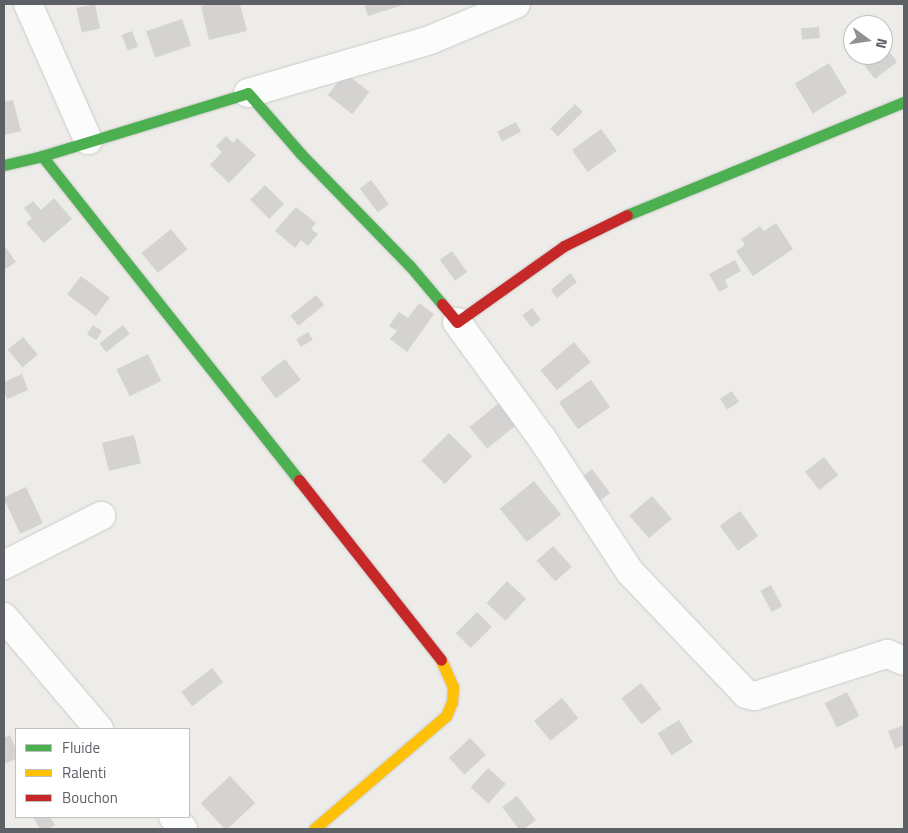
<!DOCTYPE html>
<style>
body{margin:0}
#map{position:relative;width:908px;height:833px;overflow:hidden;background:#edece8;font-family:"Titillium Web",sans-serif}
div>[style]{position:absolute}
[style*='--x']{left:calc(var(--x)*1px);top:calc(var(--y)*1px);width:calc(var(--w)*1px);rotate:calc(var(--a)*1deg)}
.building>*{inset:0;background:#d4d3d1;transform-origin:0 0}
.roads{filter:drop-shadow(0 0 1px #cacaca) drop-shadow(0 0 1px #cacaca)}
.street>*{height:28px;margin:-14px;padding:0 14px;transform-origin:14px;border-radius:14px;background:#fcfcfc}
.fast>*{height:11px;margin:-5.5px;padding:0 5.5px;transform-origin:5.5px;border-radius:5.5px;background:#4caf50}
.slow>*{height:11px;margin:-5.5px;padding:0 5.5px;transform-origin:5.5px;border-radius:5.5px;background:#ffc107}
.jam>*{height:11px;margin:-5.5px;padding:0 5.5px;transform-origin:5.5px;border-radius:5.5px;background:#c62828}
span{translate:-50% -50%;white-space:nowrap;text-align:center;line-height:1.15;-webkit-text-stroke:4px #fff;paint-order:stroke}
.frame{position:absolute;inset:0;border:5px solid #5d6166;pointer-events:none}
.legend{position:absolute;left:15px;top:728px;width:175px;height:90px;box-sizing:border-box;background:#fff;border:1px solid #bec0c2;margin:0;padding:6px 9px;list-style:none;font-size:15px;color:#5d6166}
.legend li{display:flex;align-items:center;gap:10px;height:25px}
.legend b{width:25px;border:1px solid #bec0c2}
.north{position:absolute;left:843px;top:15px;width:50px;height:50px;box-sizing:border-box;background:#fff;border:1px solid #bec0c2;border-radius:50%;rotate:104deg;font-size:14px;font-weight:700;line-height:20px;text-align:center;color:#5d6166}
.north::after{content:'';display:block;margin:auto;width:18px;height:22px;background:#8f9294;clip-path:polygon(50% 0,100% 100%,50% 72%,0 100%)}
</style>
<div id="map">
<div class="building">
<i style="left:95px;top:4px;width:25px;height:19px;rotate:78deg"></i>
<i style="clip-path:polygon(210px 4px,240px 4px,247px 31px,209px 40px,201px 6px)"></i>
<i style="clip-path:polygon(364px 4px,406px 4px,368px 16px)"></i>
<i style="left:182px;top:19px;width:28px;height:38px;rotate:71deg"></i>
<i style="left:819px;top:27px;width:11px;height:18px;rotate:85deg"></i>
<i style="left:132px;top:31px;width:17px;height:11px;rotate:69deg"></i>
<i style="clip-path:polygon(883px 43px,897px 62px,875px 79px,856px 55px,883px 55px)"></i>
<i style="left:829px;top:63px;width:35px;height:40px;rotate:59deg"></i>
<i style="left:345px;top:73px;width:31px;height:28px;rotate:38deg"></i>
<i style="clip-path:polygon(13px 100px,21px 131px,4px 135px,4px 102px)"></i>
<i style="left:575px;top:104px;width:11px;height:35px;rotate:45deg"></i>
<i style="left:516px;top:122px;width:11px;height:21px;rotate:63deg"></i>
<i style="left:601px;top:129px;width:27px;height:36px;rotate:54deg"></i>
<i style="clip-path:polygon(226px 136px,233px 143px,237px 138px,256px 155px,229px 183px,210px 165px,222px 152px,216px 146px)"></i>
<i style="left:371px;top:180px;width:30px;height:14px;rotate:53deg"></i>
<i style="left:265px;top:185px;width:27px;height:21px;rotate:45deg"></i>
<i style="clip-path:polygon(54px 198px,72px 219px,44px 243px,26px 223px,32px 218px,24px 208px,33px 201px,41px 210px)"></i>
<i style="clip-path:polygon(296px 207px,316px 223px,311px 229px,318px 234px,308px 246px,301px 240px,295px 248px,275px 231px)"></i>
<i style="clip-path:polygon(776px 223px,793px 249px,753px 276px,736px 251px,745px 245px,741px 239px,760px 226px,764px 231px)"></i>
<i style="left:171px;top:229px;width:26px;height:38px;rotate:51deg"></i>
<i style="clip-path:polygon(4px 245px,16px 262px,4px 270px)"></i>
<i style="left:452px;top:251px;width:26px;height:15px;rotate:54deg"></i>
<i style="clip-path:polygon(735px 260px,741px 271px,725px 280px,728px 287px,719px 292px,709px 274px)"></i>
<i style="clip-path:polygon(570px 273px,577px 282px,557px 298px,551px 290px)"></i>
<i style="left:81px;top:276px;width:36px;height:23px;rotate:37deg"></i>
<i style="left:316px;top:295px;width:13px;height:33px;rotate:51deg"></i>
<i style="clip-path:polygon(419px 303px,434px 314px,407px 352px,390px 339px,397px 331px,389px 326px,399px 312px,408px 318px)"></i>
<i style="left:532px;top:308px;width:15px;height:12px;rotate:53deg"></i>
<i style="left:93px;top:325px;width:11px;height:11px;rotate:34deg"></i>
<i style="left:123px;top:325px;width:11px;height:30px;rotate:52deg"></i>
<i style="left:308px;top:332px;width:9px;height:14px;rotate:58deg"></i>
<i style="left:23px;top:337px;width:23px;height:20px;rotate:50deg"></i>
<i style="left:574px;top:342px;width:26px;height:44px;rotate:50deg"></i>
<i style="left:148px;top:354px;width:30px;height:35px;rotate:64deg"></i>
<i style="left:285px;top:359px;width:26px;height:31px;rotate:53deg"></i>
<i style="clip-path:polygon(22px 374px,28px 390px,7px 399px,4px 391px,4px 382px)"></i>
<i style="left:591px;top:380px;width:33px;height:39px;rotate:55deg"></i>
<i style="left:732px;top:391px;width:13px;height:14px;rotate:58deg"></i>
<i style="left:499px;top:403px;width:28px;height:38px;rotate:51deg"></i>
<i style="left:449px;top:433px;width:33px;height:39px;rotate:45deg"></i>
<i style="left:134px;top:435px;width:29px;height:33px;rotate:76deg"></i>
<i style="left:824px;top:457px;width:23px;height:24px;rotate:52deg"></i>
<i style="left:592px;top:469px;width:30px;height:14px;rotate:53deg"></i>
<i style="left:534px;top:481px;width:43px;height:44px;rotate:51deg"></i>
<i style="left:26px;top:487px;width:40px;height:25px;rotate:65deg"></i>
<i style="left:652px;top:496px;width:30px;height:30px;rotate:49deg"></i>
<i style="left:740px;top:511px;width:31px;height:25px;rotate:54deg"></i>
<i style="left:553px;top:546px;width:28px;height:22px;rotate:48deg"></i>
<i style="left:507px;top:581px;width:26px;height:30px;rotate:43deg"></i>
<i style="left:771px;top:585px;width:24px;height:12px;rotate:62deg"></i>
<i style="left:477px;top:612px;width:21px;height:30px;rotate:45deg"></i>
<i style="left:212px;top:668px;width:18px;height:39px;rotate:52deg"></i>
<i style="left:641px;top:683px;width:33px;height:25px;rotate:52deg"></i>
<i style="left:847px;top:692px;width:27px;height:25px;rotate:63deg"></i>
<i style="left:562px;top:698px;width:26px;height:36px;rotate:51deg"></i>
<i style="left:679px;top:720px;width:26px;height:25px;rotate:58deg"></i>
<i style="clip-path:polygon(904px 725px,904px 745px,895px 749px,888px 731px)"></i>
<i style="clip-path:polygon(10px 735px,16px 749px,16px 759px,4px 764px,4px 738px)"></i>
<i style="left:470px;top:738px;width:23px;height:29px;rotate:47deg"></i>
<i style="left:488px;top:768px;width:24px;height:26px;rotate:42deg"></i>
<i style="left:230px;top:776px;width:37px;height:40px;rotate:47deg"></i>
<i style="clip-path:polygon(517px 796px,536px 820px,524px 829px,519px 829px,502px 807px)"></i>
<i style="clip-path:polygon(33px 817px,50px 817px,55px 825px,48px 829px,40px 829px)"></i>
</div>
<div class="roads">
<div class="street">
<i style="--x:28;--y:4;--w:149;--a:66.2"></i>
<i style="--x:248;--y:93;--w:190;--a:-16.2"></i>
<i style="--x:430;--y:40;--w:93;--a:-22.7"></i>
<i style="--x:457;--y:322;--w:146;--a:53.9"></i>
<i style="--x:543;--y:440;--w:158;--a:56.6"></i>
<i style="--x:630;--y:572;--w:168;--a:46.4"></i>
<i style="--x:746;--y:694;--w:9;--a:13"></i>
<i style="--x:755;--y:696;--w:139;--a:-17.7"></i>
<i style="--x:887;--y:654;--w:18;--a:22"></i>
<i style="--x:4;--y:565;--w:109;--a:-26.8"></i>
<i style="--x:4;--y:617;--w:147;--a:49.7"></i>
<i style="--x:173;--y:817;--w:16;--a:50"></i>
</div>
<div class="fast">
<i style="--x:42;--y:156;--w:414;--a:51.6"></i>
<i style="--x:4;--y:165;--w:39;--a:-13"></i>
<i style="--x:42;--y:156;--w:215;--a:-17"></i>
<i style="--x:248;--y:93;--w:81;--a:49"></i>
<i style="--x:301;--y:154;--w:156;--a:45.8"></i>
<i style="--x:410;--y:266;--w:50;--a:49.9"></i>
<i style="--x:627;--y:215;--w:299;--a:-22.2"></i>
</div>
<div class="slow">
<i style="--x:314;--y:829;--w:174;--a:-40.6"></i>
<i style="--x:446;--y:716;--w:15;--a:-67"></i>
<i style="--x:452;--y:702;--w:15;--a:-86"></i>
<i style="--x:453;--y:687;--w:30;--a:-114"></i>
</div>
<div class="jam">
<i style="--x:442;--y:304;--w:23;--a:50"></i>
<i style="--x:457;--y:322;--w:131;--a:-35.4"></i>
<i style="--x:564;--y:246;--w:70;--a:-26.2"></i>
<i style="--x:299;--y:480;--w:229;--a:51.7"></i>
</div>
</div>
<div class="frame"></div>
<ul class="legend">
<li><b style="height:6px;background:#4caf50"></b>Fluide</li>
<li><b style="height:6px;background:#ffc107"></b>Ralenti</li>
<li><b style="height:6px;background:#c62828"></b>Bouchon</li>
</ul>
<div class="north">N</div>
</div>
